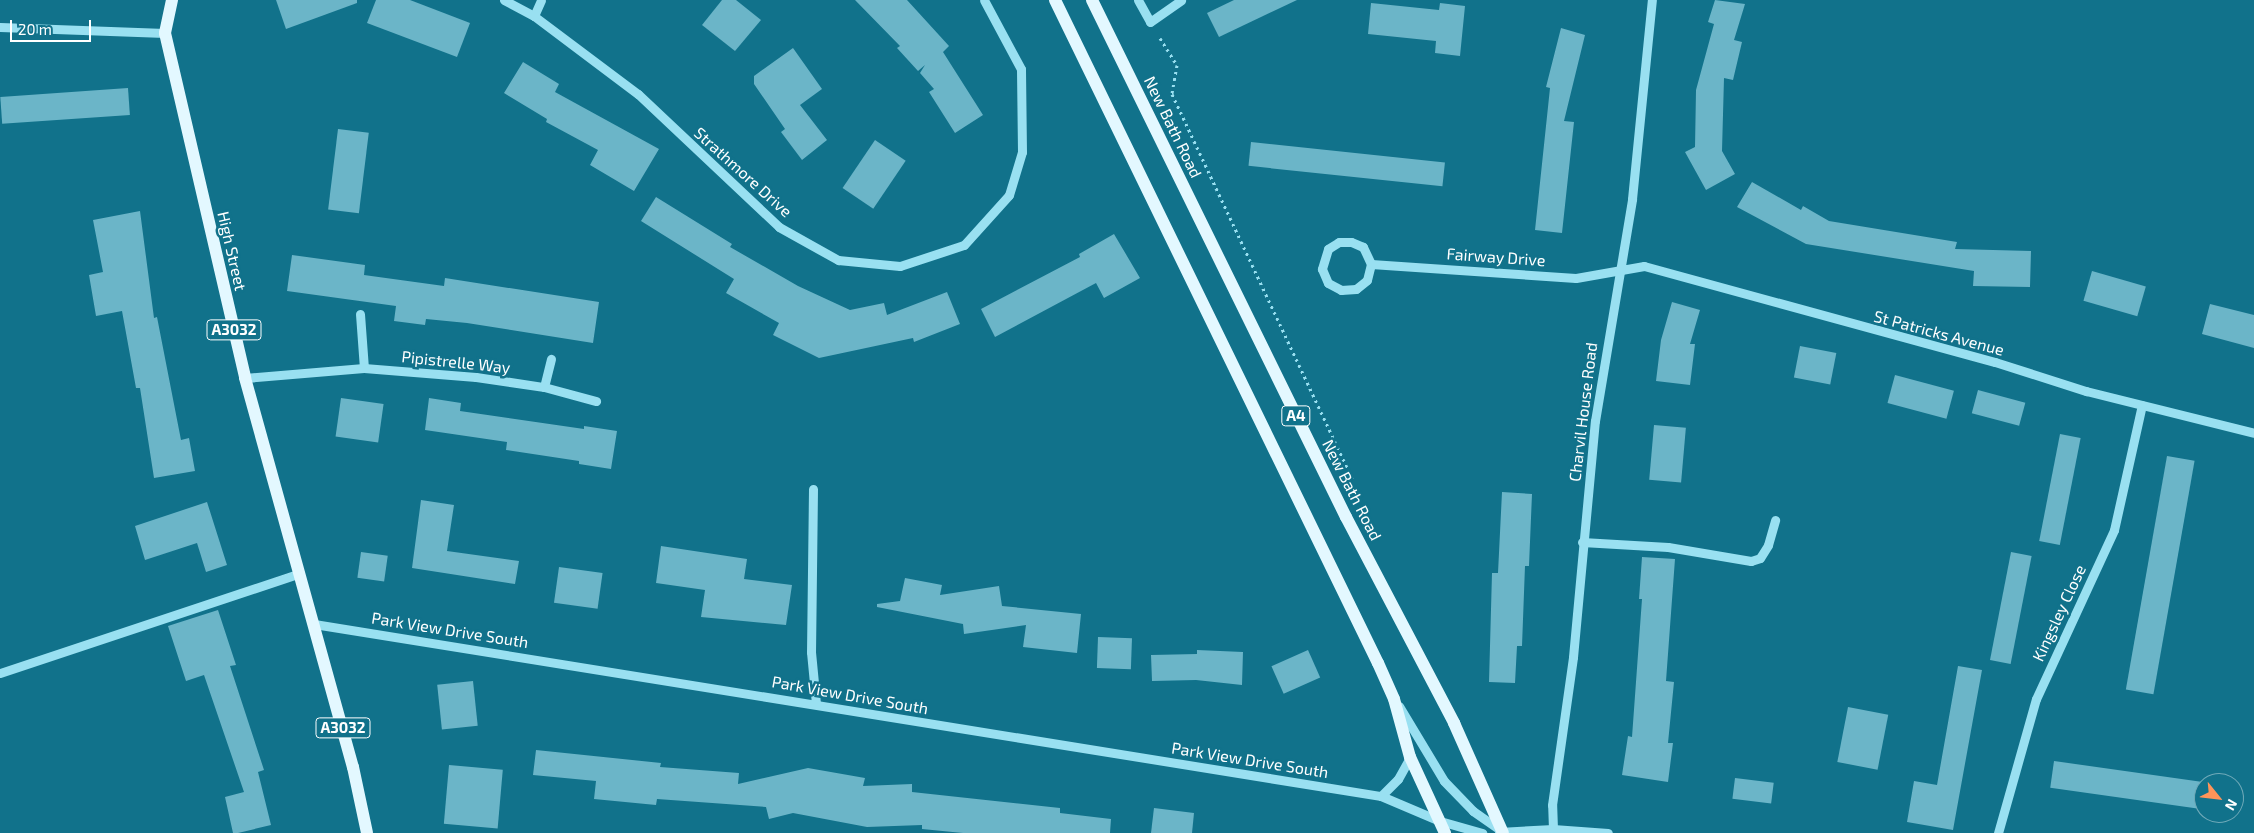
<!DOCTYPE html>
<style>
body{margin:0}
#map{position:relative;width:2254px;height:833px;overflow:hidden;background:#11728b;font-family:"Exo 2",sans-serif}
div>[style]{position:absolute}
[style*='--x']{left:calc(var(--x)*1px);top:calc(var(--y)*1px);width:calc(var(--w)*1px);rotate:calc(var(--a)*1deg)}
.building>*{inset:0;background:#6bb5c8;transform-origin:0 0}
.path>*{height:3px;margin-top:-1.5px;transform-origin:0;background:repeating-linear-gradient(90deg,#99e0f1 0 2.5px,transparent 0 6.5px)}
.minor>*{height:9px;margin:-4.5px;padding:0 4.5px;transform-origin:4.5px;border-radius:4.5px;background:#99e0f1}
.major>*{height:12px;margin:-6px;padding:0 6px;transform-origin:6px;border-radius:6px;background:#e3f8ff}
span{translate:-50% -50%;white-space:nowrap;text-align:center;line-height:1.15;-webkit-text-stroke:5px #11728b;paint-order:stroke}
.shield-label span{padding:1px 4px;background:#11728b;border:1px solid;border-radius:4px;-webkit-text-stroke-width:0}
.shield-label{font-size:15px;color:#fff;font-weight:700}
.street-label{font-size:16px;color:#fff}
.north{position:absolute;left:2194px;top:773px;width:50px;height:50px;box-sizing:border-box;background:#11728b;border:1px solid #70aab9;border-radius:50%;rotate:119deg;font-size:14px;font-weight:700;line-height:20px;text-align:center;color:#fff}
.north::after{content:'';display:block;margin:auto;width:18px;height:22px;background:#ff9459;clip-path:polygon(50% 0,100% 100%,50% 72%,0 100%)}
.scale{position:absolute;left:10px;top:20px;width:81px;height:22px;box-sizing:border-box;border:2px solid #fff;border-top:0;padding-left:6px;font-size:15px;line-height:18px;white-space:nowrap;color:#fff;-webkit-text-stroke:4px #11728b;paint-order:stroke}
</style>
<div id="map">
<div class="building">
<i style="clip-path:polygon(276px 0,357px 0,357px 3px,286px 29px)"></i>
<i style="clip-path:polygon(376px 0,410px 0,470px 23px,457px 57px,367px 23px)"></i>
<i style="clip-path:polygon(722px 0,736px 0,761px 20px,735px 51px,702px 25px)"></i>
<i style="clip-path:polygon(855px 0,907px 0,949px 46px,943px 52px,983px 115px,955px 133px,929px 92px,934px 89px,920px 73px,925px 65px,918px 71px,897px 48px,900px 46px)"></i>
<i style="clip-path:polygon(1234px 0,1297px 0,1219px 37px,1207px 13px)"></i>
<i style="clip-path:polygon(1715px 0,1745px 4px,1734px 40px,1742px 42px,1733px 80px,1724px 78px,1722px 151px,1735px 174px,1706px 190px,1685px 152px,1695px 147px,1696px 90px,1714px 24px,1708px 22px)"></i>
<i style="clip-path:polygon(1371px 3px,1439px 10px,1440px 3px,1465px 6px,1460px 56px,1435px 53px,1436px 41px,1368px 34px)"></i>
<i style="clip-path:polygon(1561px 28px,1585px 35px,1564px 121px,1574px 122px,1562px 233px,1535px 230px,1550px 88px,1546px 87px)"></i>
<i style="clip-path:polygon(793px 48px,822px 89px,800px 105px,827px 140px,802px 160px,781px 132px,785px 129px,754px 84px,754px 76px)"></i>
<i style="clip-path:polygon(523px 62px,559px 84px,555px 92px,659px 149px,634px 191px,590px 165px,598px 150px,546px 122px,547px 119px,504px 93px)"></i>
<i style="left:128px;top:88px;width:27px;height:128px;rotate:86deg"></i>
<i style="left:338px;top:129px;width:31px;height:81px;rotate:7deg"></i>
<i style="left:875px;top:140px;width:37px;height:58px;rotate:34deg"></i>
<i style="left:1251px;top:142px;width:195px;height:24px;rotate:6deg"></i>
<i style="clip-path:polygon(1752px 182px,1801px 210px,1803px 206px,1829px 221px,1957px 242px,1955px 249px,2031px 251px,2030px 287px,1973px 286px,1974px 271px,1806px 244px,1737px 207px)"></i>
<i style="clip-path:polygon(656px 197px,732px 244px,730px 247px,798px 286px,850px 310px,884px 303px,887px 315px,947px 292px,960px 324px,914px 342px,913px 338px,819px 358px,773px 335px,779px 323px,726px 293px,734px 279px,641px 221px)"></i>
<i style="clip-path:polygon(140px 211px,154px 318px,157px 317px,181px 440px,189px 438px,195px 471px,154px 478px,140px 388px,136px 388px,122px 311px,96px 316px,89px 275px,103px 272px,93px 220px)"></i>
<i style="clip-path:polygon(1114px 234px,1140px 278px,1104px 298px,1096px 283px,995px 337px,981px 309px,1080px 257px,1079px 254px)"></i>
<i style="clip-path:polygon(292px 255px,365px 265px,364px 275px,444px 286px,445px 278px,599px 302px,593px 343px,467px 323px,426px 319px,425px 325px,394px 321px,396px 306px,287px 291px)"></i>
<i style="left:2092px;top:271px;width:56px;height:31px;rotate:16deg"></i>
<i style="clip-path:polygon(1672px 302px,1700px 310px,1690px 344px,1695px 344px,1690px 385px,1656px 381px,1661px 340px)"></i>
<i style="clip-path:polygon(2210px 304px,2254px 315px,2254px 348px,2202px 334px)"></i>
<i style="left:1800px;top:346px;width:37px;height:32px;rotate:11deg"></i>
<i style="left:1895px;top:375px;width:61px;height:29px;rotate:15deg"></i>
<i style="left:1978px;top:390px;width:49px;height:24px;rotate:15deg"></i>
<i style="left:341px;top:398px;width:43px;height:39px;rotate:8deg"></i>
<i style="clip-path:polygon(429px 398px,461px 403px,460px 411px,584px 429px,584px 426px,617px 431px,611px 469px,579px 464px,579px 461px,506px 450px,507px 442px,425px 430px)"></i>
<i style="left:1654px;top:425px;width:32px;height:55px;rotate:5deg"></i>
<i style="left:2060px;top:434px;width:21px;height:109px;rotate:11deg"></i>
<i style="left:2167px;top:456px;width:28px;height:237px;rotate:10deg"></i>
<i style="clip-path:polygon(1502px 492px,1532px 494px,1529px 566px,1525px 566px,1522px 646px,1517px 646px,1515px 683px,1489px 682px,1492px 573px,1498px 573px)"></i>
<i style="clip-path:polygon(421px 500px,454px 505px,447px 551px,519px 561px,515px 584px,412px 568px)"></i>
<i style="clip-path:polygon(207px 502px,227px 565px,206px 572px,197px 543px,145px 560px,135px 526px)"></i>
<i style="clip-path:polygon(661px 546px,747px 559px,744px 579px,792px 585px,786px 625px,701px 617px,705px 590px,656px 583px)"></i>
<i style="left:361px;top:552px;width:27px;height:26px;rotate:8deg"></i>
<i style="left:2011px;top:552px;width:21px;height:110px;rotate:11deg"></i>
<i style="clip-path:polygon(1642px 557px,1675px 559px,1666px 681px,1674px 682px,1668px 743px,1673px 743px,1668px 782px,1622px 775px,1628px 736px,1632px 737px,1642px 599px,1639px 599px)"></i>
<i style="left:559px;top:567px;width:44px;height:36px;rotate:8deg"></i>
<i style="clip-path:polygon(905px 578px,942px 585px,940px 595px,999px 586px,1002px 606px,1081px 614px,1077px 653px,1023px 647px,1026px 625px,964px 634px,963px 624px,877px 607px,877px 604px,900px 601px)"></i>
<i style="clip-path:polygon(218px 610px,236px 665px,230px 666px,264px 770px,258px 772px,271px 825px,238px 833px,233px 833px,225px 797px,244px 792px,204px 675px,186px 681px,168px 626px)"></i>
<i style="left:1098px;top:637px;width:34px;height:31px;rotate:2deg"></i>
<i style="clip-path:polygon(1197px 650px,1243px 652px,1242px 685px,1196px 680px,1152px 681px,1151px 655px,1197px 654px)"></i>
<i style="left:1308px;top:650px;width:30px;height:40px;rotate:66deg"></i>
<i style="clip-path:polygon(1958px 666px,1982px 670px,1953px 830px,1907px 822px,1914px 781px,1937px 785px)"></i>
<i style="left:473px;top:681px;width:45px;height:36px;rotate:84deg"></i>
<i style="left:1848px;top:707px;width:41px;height:56px;rotate:11deg"></i>
<i style="clip-path:polygon(536px 750px,661px 763px,660px 767px,739px 773px,738px 784px,808px 768px,865px 778px,863px 786px,912px 784px,912px 792px,1060px 808px,1060px 813px,1111px 819px,1110px 833px,963px 833px,922px 829px,922px 825px,867px 827px,793px 813px,769px 819px,766px 807px,657px 799px,656px 805px,594px 799px,596px 781px,533px 775px)"></i>
<i style="left:2054px;top:761px;width:152px;height:27px;rotate:8deg"></i>
<i style="left:449px;top:765px;width:54px;height:59px;rotate:5deg"></i>
<i style="left:1735px;top:778px;width:39px;height:21px;rotate:7deg"></i>
<i style="clip-path:polygon(1154px 808px,1194px 813px,1192px 833px,1151px 833px)"></i>
</div>
<div class="path">
<i style="--x:1160;--y:38;--w:32;--a:58"></i>
<i style="--x:1177;--y:65;--w:29;--a:100"></i>
<i style="--x:1172;--y:94;--w:427;--a:64.9"></i>
</div>
<div class="minor">
<i style="--x:504;--y:0;--w:34;--a:28"></i>
<i style="--x:534;--y:16;--w:130;--a:36.9"></i>
<i style="--x:638;--y:94;--w:194;--a:43.3"></i>
<i style="--x:779;--y:227;--w:68;--a:29.2"></i>
<i style="--x:838;--y:260;--w:62;--a:5.5"></i>
<i style="--x:900;--y:266;--w:67;--a:-18.2"></i>
<i style="--x:964;--y:245;--w:67;--a:-48"></i>
<i style="--x:1009;--y:195;--w:45;--a:-73.2"></i>
<i style="--x:1022;--y:152;--w:83;--a:-90.7"></i>
<i style="--x:1021;--y:69;--w:78;--a:-118.2"></i>
<i style="--x:1138;--y:0;--w:25;--a:61"></i>
<i style="--x:1150;--y:22;--w:38;--a:-35"></i>
<i style="--x:534;--y:16;--w:17;--a:-66"></i>
<i style="--x:0;--y:27;--w:165;--a:2.1"></i>
<i style="--x:1371;--y:264;--w:19;--a:-115"></i>
<i style="--x:1363;--y:247;--w:13;--a:-157"></i>
<i style="--x:1351;--y:242;--w:12;--a:180"></i>
<i style="--x:1339;--y:242;--w:13;--a:148"></i>
<i style="--x:1328;--y:249;--w:21;--a:107"></i>
<i style="--x:1322;--y:269;--w:15;--a:67"></i>
<i style="--x:1328;--y:283;--w:15;--a:28"></i>
<i style="--x:1341;--y:290;--w:15;--a:-4"></i>
<i style="--x:1356;--y:289;--w:14;--a:-39"></i>
<i style="--x:1367;--y:280;--w:16;--a:-76"></i>
<i style="--x:1371;--y:264;--w:205;--a:3.9"></i>
<i style="--x:1576;--y:278;--w:69;--a:-10"></i>
<i style="--x:1644;--y:266;--w:364;--a:15.3"></i>
<i style="--x:1995;--y:362;--w:96;--a:17.7"></i>
<i style="--x:2086;--y:391;--w:173;--a:14"></i>
<i style="--x:360;--y:314;--w:54;--a:85.8"></i>
<i style="--x:245;--y:378;--w:119;--a:-4.8"></i>
<i style="--x:364;--y:368;--w:112;--a:4.6"></i>
<i style="--x:476;--y:377;--w:69;--a:8.4"></i>
<i style="--x:544;--y:387;--w:54;--a:15.1"></i>
<i style="--x:544;--y:387;--w:29;--a:-76"></i>
<i style="--x:813;--y:489;--w:163;--a:90.7"></i>
<i style="--x:811;--y:652;--w:52;--a:84.5"></i>
<i style="--x:1582;--y:542;--w:86;--a:3.3"></i>
<i style="--x:1668;--y:547;--w:84;--a:9.6"></i>
<i style="--x:1751;--y:561;--w:9;--a:-18"></i>
<i style="--x:1760;--y:558;--w:15;--a:-58"></i>
<i style="--x:1768;--y:545;--w:26;--a:-74"></i>
<i style="--x:314;--y:624;--w:1081;--a:9.16"></i>
<i style="--x:1381;--y:796;--w:64;--a:23"></i>
<i style="--x:1440;--y:821;--w:44;--a:15.9"></i>
<i style="--x:0;--y:673;--w:316;--a:-18.4"></i>
<i style="--x:1399;--y:706;--w:87;--a:59"></i>
<i style="--x:1444;--y:781;--w:42;--a:46"></i>
<i style="--x:1473;--y:811;--w:35;--a:35"></i>
<i style="--x:1381;--y:796;--w:24;--a:-45"></i>
<i style="--x:1398;--y:779;--w:25;--a:-61"></i>
<i style="--x:1553;--y:829;--w:24;--a:-92"></i>
<i style="--x:1552;--y:805;--w:149;--a:-81.9"></i>
<i style="--x:1573;--y:657;--w:237;--a:-84.7"></i>
<i style="--x:1595;--y:421;--w:225;--a:-80.5"></i>
<i style="--x:1632;--y:199;--w:200;--a:-84.3"></i>
<i style="--x:1499;--y:832;--w:54;--a:-3.2"></i>
<i style="--x:1553;--y:829;--w:55;--a:4.2"></i>
<i style="--x:1998;--y:833;--w:139;--a:-74.2"></i>
<i style="--x:2036;--y:699;--w:186;--a:-65.2"></i>
<i style="--x:2114;--y:530;--w:128;--a:-77.4"></i>
</div>
<div class="major">
<i style="--x:172;--y:0;--w:34;--a:102"></i>
<i style="--x:165;--y:33;--w:354;--a:76.9"></i>
<i style="--x:245;--y:378;--w:404;--a:74.5"></i>
<i style="--x:353;--y:767;--w:67;--a:78"></i>
<i style="--x:1055;--y:0;--w:737;--a:64.03"></i>
<i style="--x:1378;--y:663;--w:39;--a:66"></i>
<i style="--x:1394;--y:699;--w:60;--a:74.6"></i>
<i style="--x:1410;--y:757;--w:84;--a:65.3"></i>
<i style="--x:1092;--y:0;--w:576;--a:63.84"></i>
<i style="--x:1346;--y:517;--w:233;--a:62.3"></i>
<i style="--x:1454;--y:723;--w:120;--a:66"></i>
</div>
<div class="shield-label">
<span style="left:234px;top:330px">A3032</span>
<span style="left:1296px;top:416px">A4</span>
<span style="left:343px;top:728px">A3032</span>
</div>
<div class="street-label">
<span style="left:1173px;top:127px;rotate:64deg">New Bath Road</span>
<span style="left:743px;top:172px;rotate:42deg">Strathmore Drive</span>
<span style="left:232px;top:251px;rotate:77deg">High Street</span>
<span style="left:1496px;top:257px;rotate:4deg">Fairway Drive</span>
<span style="left:1939px;top:333px;rotate:15deg">St Patricks Avenue</span>
<span style="left:456px;top:362px;rotate:6deg">Pipistrelle Way</span>
<span style="left:1583px;top:412px;rotate:-83deg">Charvil House Road</span>
<span style="left:1352px;top:490px;rotate:63deg">New Bath Road</span>
<span style="left:2059px;top:613px;rotate:-65deg">Kingsley Close</span>
<span style="left:450px;top:630px;rotate:9deg">Park View Drive South</span>
<span style="left:850px;top:695px;rotate:10deg">Park View Drive South</span>
<span style="left:1250px;top:760px;rotate:9deg">Park View Drive South</span>
</div>
<div class="north">N</div>
<div class="scale">20 m</div>
</div>
